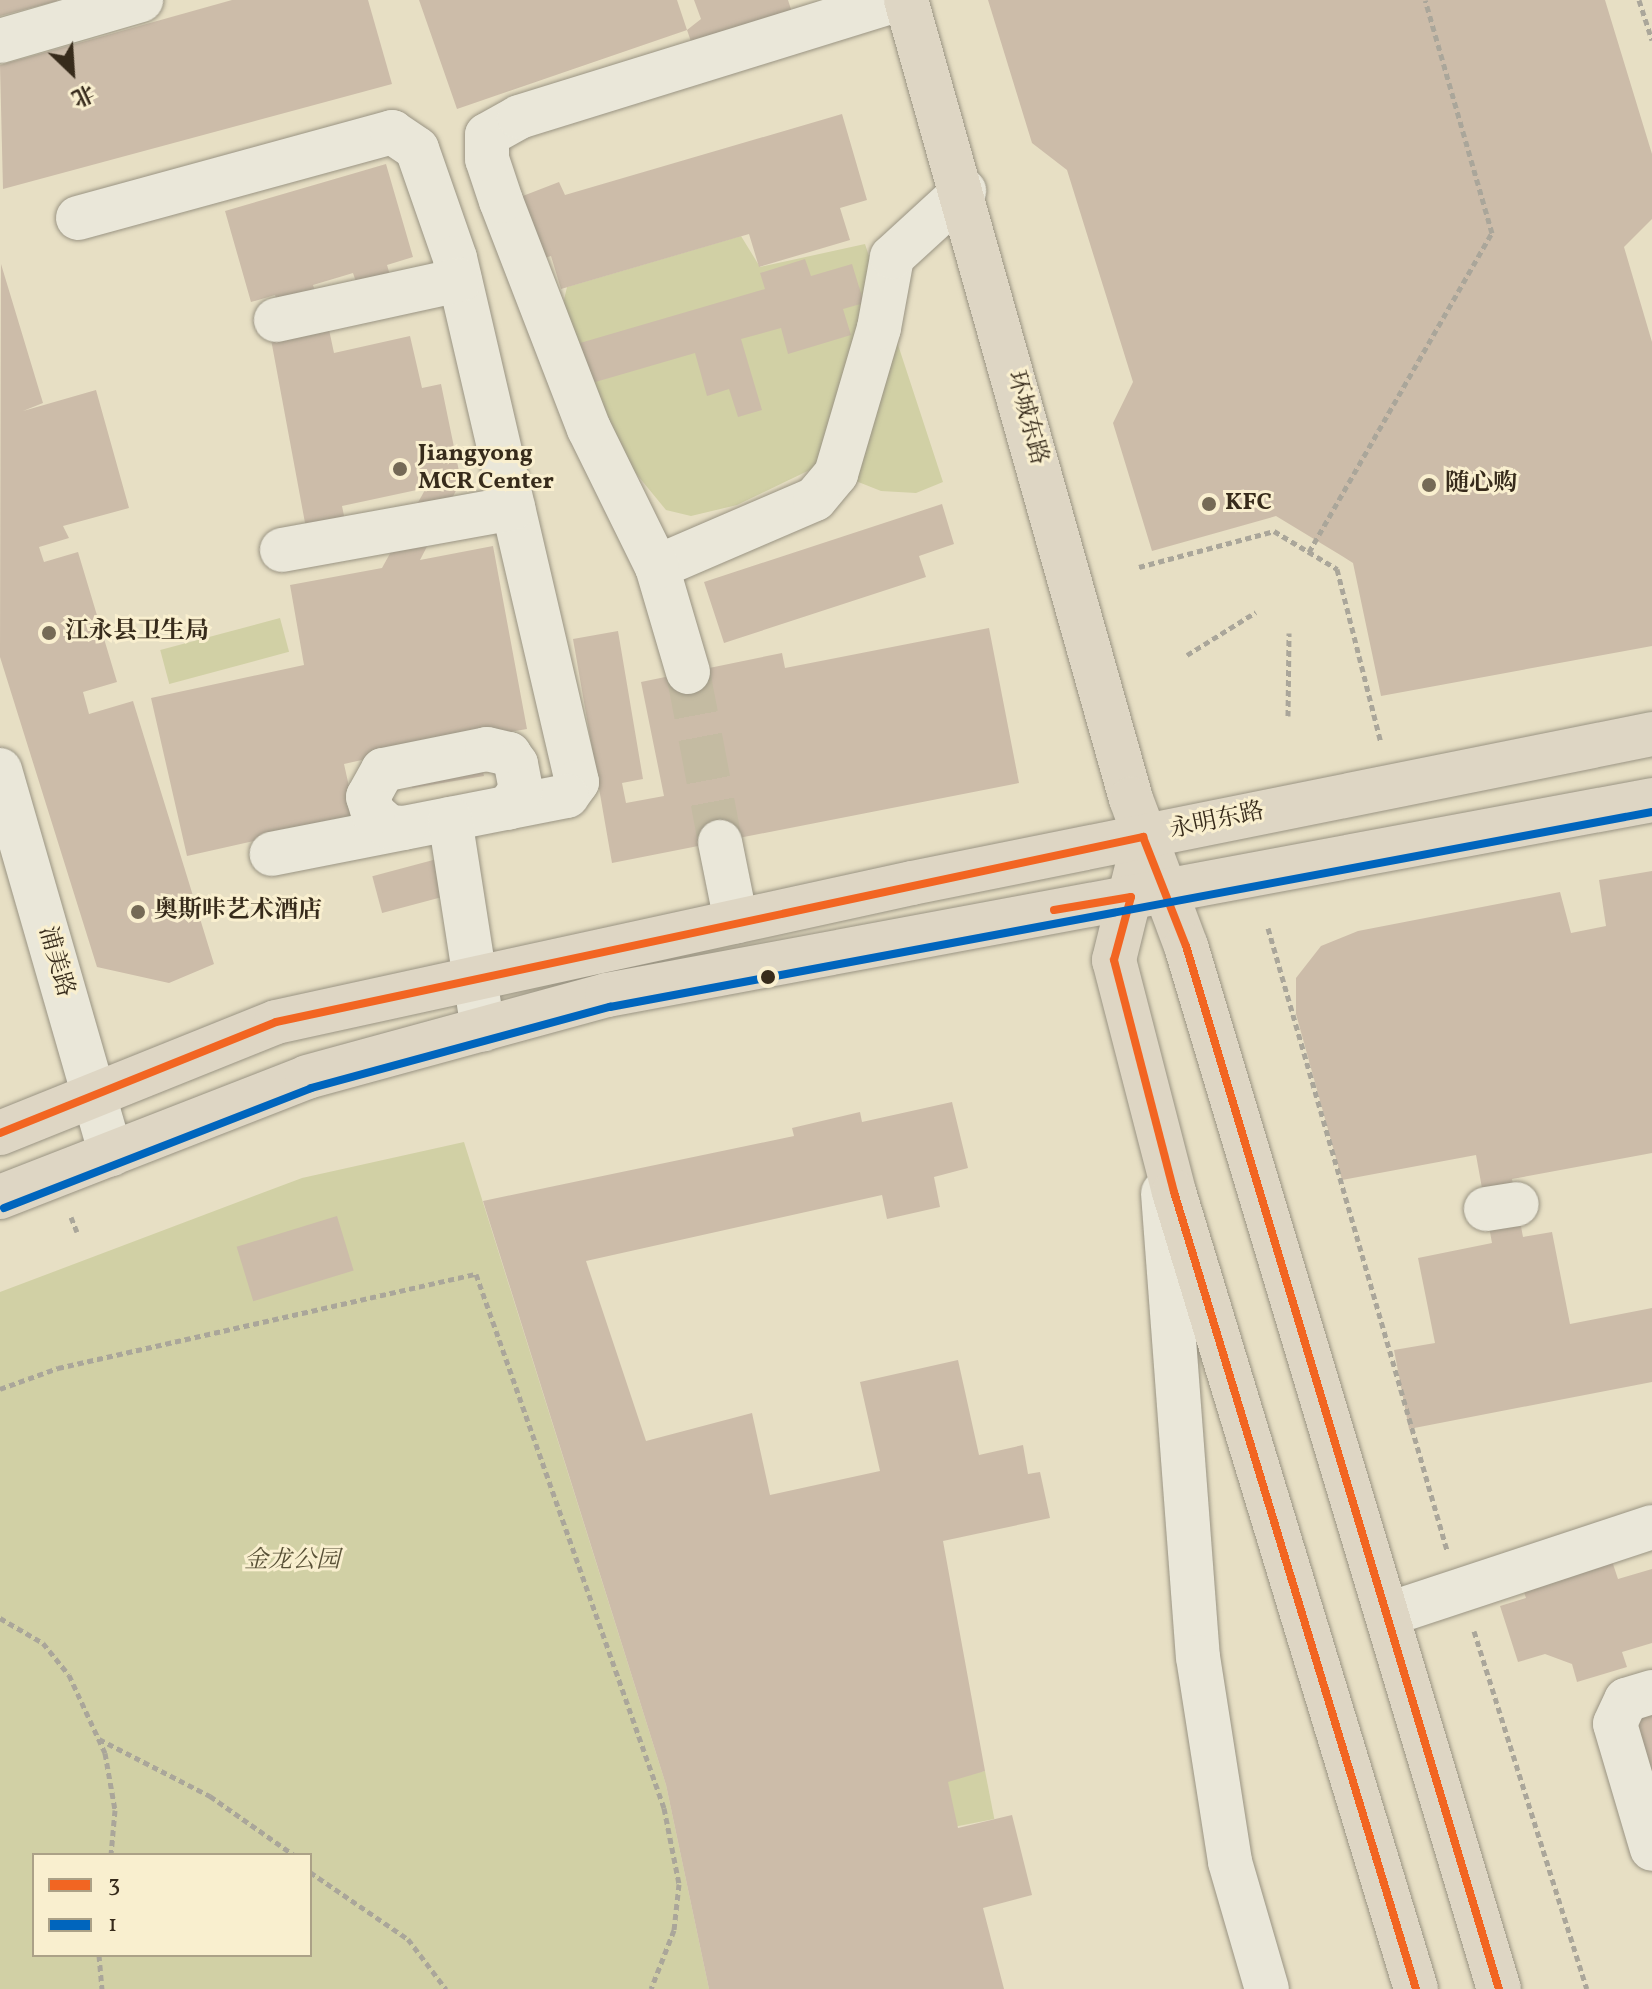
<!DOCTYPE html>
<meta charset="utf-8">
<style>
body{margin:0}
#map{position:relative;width:1652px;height:1989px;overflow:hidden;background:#e7dfc4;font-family:Vollkorn,"Noto Serif SC",serif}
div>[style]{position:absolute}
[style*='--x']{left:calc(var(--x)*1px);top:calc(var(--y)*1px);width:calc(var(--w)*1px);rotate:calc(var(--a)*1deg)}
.green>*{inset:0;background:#d1d0a5;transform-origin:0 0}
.building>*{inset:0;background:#ccbca9;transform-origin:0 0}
.minor-tunnel>*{height:44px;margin-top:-22px;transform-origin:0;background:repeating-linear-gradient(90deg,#c4bba2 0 44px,transparent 0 66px)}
.path>*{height:5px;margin-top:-2.5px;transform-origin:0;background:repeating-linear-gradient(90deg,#aaa69a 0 6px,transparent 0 10px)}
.roads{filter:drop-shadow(0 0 2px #9a9483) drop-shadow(0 0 2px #9a9483)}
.minor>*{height:44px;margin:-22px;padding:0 22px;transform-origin:22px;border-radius:22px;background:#eae7d9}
.major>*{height:44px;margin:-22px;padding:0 22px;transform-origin:22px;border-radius:22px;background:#ded6c4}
.bus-1>*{height:8px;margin:-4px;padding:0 4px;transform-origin:4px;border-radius:4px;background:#f26522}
.bus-2>*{height:8px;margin:-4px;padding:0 4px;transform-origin:4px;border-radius:4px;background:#0065bd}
.dots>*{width:22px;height:22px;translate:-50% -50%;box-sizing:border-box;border:4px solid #f9efcf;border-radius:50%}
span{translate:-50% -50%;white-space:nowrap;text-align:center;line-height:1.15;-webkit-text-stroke:6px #f9efcf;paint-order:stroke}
.street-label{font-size:24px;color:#372b1b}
.poi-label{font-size:24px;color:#372b1b;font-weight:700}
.left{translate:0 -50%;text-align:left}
.park-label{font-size:24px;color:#595137;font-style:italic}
.legend{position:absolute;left:32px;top:1853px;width:280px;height:104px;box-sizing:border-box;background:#f9efcf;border:2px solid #aba187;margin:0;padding:10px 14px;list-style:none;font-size:24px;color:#372b1b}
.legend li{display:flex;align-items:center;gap:16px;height:40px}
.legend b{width:40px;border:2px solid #aba187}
.north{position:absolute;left:32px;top:32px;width:80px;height:80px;-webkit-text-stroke:6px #f9efcf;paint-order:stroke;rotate:155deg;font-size:22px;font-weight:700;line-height:32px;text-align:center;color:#372b1b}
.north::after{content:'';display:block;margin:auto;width:28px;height:36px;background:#372b1b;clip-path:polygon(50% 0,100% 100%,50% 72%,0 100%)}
</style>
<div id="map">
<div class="green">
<i style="clip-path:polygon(741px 236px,760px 267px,865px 244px,943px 482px,916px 493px,881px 491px,818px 466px,737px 505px,691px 516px,666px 510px,634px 471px,608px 417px,561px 313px,567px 287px)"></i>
<i style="left:280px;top:618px;width:35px;height:124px;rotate:75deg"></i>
<i style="clip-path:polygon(evenodd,464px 1142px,666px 1785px,709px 1989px,0 1989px,0 1292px,302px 1178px,464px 1142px,34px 1855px,310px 1855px,310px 1955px,34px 1955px,34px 1855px)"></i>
<i style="left:985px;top:1771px;width:49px;height:39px;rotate:79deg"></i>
</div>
<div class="building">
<i style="clip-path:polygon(0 0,57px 0,57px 1px,0 16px)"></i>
<i style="clip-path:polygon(232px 0,368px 0,392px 84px,3px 189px,0 65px)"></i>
<i style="clip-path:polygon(419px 0,677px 0,687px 30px,701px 19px,694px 0,788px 0,797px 28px,698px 61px,687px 30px,457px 109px)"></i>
<i style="clip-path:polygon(988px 0,1605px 0,1652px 154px,1652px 219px,1624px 247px,1652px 342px,1652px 646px,1381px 696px,1353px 563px,1342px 556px,1276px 516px,1152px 551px,1113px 423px,1133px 382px,1067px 170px,1032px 143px)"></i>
<i style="clip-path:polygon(842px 114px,867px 200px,840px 208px,850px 240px,759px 267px,749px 234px,561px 289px,551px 256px,538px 260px,515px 199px,559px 182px,565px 195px)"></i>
<i style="clip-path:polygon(386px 164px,413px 257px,387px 265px,390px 275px,357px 285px,353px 273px,313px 285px,317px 297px,279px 308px,275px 295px,251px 302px,225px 211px)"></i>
<i style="clip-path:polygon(805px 259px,811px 276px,852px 264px,864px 303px,843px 309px,851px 335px,788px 354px,781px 328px,741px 339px,762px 410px,738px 417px,729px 389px,707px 396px,695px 353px,592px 383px,580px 343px,765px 289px,760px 273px)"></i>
<i style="clip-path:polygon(1px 264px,43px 403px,23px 411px,96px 390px,129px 508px,63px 526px,69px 538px,39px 547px,44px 562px,78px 552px,117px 682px,83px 692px,89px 714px,133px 701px,214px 964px,169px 983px,97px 967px,0 657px)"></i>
<i style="clip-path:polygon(327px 320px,334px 353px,410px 336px,422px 388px,441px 384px,461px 481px,420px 560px,493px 546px,527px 729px,476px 738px,484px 776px,412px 788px,406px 750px,344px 764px,356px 818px,187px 856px,151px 698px,304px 665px,290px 585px,382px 568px,426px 488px,342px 506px,347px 530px,308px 539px,270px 334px)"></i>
<i style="clip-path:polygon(942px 504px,954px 544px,919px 556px,926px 577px,724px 643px,704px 582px)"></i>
<i style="clip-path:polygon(989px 628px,1019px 783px,612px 863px,573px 639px,618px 631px,643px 779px,622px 783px,626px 803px,664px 796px,641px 682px,782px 653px,785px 668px)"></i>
<i style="left:437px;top:859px;width:38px;height:67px;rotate:75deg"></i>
<i style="clip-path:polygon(1652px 871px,1652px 1153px,1512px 1179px,1523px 1237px,1552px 1232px,1570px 1324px,1652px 1308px,1652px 1382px,1409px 1429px,1394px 1350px,1435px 1343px,1418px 1258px,1492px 1243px,1476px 1155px,1342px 1180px,1296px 1014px,1296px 978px,1321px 946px,1358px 931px,1560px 892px,1571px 933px,1606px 926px,1599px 880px)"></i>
<i style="clip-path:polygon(952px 1102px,968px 1168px,934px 1177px,940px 1207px,887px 1219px,882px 1195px,586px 1261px,646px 1441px,752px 1413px,770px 1495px,880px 1471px,860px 1382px,958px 1360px,979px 1455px,1023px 1445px,1028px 1474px,1040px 1472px,1050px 1518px,943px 1541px,985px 1771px,948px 1782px,958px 1828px,1012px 1815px,1032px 1895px,983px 1908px,1004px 1989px,709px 1989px,666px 1785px,483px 1201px,794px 1136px,792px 1128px,860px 1112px,862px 1122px)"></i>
<i style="left:337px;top:1216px;width:57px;height:105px;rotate:73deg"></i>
<i style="clip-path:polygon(1607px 1546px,1618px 1579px,1652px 1569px,1652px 1643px,1622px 1652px,1627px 1667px,1577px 1682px,1572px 1664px,1545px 1654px,1518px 1662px,1500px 1606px,1526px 1598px,1518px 1574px)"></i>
<i style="clip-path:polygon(1652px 1705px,1652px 1801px,1625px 1713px)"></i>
</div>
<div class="minor-tunnel">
<i style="--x:688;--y:672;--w:173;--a:79.3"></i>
</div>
<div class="path">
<i style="--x:1639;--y:0;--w:42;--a:72"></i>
<i style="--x:1309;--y:552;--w:368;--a:-60.2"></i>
<i style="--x:1492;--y:233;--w:242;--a:-106"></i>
<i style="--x:1139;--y:567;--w:140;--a:-14.9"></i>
<i style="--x:1274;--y:531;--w:74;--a:31.1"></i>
<i style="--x:1337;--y:569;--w:179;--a:75.8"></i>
<i style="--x:1187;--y:655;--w:81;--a:-31.9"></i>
<i style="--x:1288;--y:716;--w:83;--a:-89.3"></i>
<i style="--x:1268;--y:928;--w:647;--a:73.95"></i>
<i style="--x:71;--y:1217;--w:16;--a:68"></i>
<i style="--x:0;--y:1389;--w:62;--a:-19.9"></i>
<i style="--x:58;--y:1368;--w:428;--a:-12.7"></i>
<i style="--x:476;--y:1274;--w:566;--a:70.6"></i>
<i style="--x:664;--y:1808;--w:77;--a:78.8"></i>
<i style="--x:679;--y:1884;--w:46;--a:96.2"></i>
<i style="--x:674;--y:1930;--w:63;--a:111.3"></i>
<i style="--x:0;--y:1618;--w:50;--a:30.2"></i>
<i style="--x:43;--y:1643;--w:41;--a:50.9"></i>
<i style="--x:69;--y:1675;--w:86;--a:65.2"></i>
<i style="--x:105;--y:1753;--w:58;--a:80"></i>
<i style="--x:115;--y:1810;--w:45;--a:95.1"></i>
<i style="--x:1474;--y:1631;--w:375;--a:72.5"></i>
<i style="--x:99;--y:1739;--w:125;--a:27.2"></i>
<i style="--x:210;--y:1796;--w:103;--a:35.1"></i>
<i style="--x:310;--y:1872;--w:119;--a:34.4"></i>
<i style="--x:408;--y:1939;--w:63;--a:52.8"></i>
<i style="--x:99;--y:1955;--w:34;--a:85"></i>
</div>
<div class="roads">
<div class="minor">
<i style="--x:0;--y:41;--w:147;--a:-16.2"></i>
<i style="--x:78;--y:218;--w:326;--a:-15.3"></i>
<i style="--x:392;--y:132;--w:30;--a:34"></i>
<i style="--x:417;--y:149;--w:115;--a:70.8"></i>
<i style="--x:455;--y:258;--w:538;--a:76.89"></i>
<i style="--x:577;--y:782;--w:17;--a:126"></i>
<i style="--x:567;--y:796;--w:301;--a:168.9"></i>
<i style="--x:276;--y:320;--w:188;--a:-12.3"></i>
<i style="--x:282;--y:550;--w:235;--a:-10.3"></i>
<i style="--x:657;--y:567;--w:172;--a:-23.3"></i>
<i style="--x:815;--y:499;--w:33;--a:-50"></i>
<i style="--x:836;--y:474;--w:152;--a:-73.6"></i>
<i style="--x:879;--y:328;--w:72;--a:-79.6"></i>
<i style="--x:892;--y:257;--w:98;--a:-42.5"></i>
<i style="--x:688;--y:672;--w:109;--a:-106.4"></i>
<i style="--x:657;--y:567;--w:154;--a:-116.2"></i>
<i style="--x:589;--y:429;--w:244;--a:-111.1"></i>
<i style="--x:501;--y:201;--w:44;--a:-108.4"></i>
<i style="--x:487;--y:159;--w:24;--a:-90"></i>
<i style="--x:487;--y:135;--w:37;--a:-29"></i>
<i style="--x:519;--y:117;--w:397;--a:-17.2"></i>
<i style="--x:0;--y:770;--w:400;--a:73.9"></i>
<i style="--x:450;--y:819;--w:213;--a:81.1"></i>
<i style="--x:404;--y:828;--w:15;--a:-176"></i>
<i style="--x:389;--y:827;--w:21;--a:-139"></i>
<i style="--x:373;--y:813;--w:17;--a:-107"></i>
<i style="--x:368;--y:797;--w:31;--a:-61"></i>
<i style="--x:383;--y:770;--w:106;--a:-11.4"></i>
<i style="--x:487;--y:749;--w:23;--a:13"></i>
<i style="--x:509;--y:754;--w:12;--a:55"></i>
<i style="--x:516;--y:764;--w:26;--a:79"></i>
<i style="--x:521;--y:790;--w:22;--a:126"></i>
<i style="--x:720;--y:842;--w:81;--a:78.6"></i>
<i style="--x:1163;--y:1193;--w:465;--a:85.7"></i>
<i style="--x:1198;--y:1657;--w:207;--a:81.1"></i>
<i style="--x:1230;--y:1862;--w:132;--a:73.8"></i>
<i style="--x:1486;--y:1209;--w:31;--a:-9"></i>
<i style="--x:1389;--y:1614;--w:277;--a:-18.3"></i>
<i style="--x:1652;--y:1692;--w:27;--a:163"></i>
<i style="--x:1626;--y:1700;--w:26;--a:115"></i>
<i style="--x:1615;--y:1724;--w:130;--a:73.5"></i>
</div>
<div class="major">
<i style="--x:906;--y:0;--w:830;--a:74.27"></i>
<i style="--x:1131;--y:799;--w:157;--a:69.5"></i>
<i style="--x:1186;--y:946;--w:1089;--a:73.3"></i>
<i style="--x:1136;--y:871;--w:92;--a:103.9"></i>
<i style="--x:1114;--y:960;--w:240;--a:75.5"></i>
<i style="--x:1174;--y:1192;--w:833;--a:73.11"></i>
<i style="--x:0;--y:1133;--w:297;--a:-21.9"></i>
<i style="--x:276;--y:1022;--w:651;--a:-12.33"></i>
<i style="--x:912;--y:883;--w:755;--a:-11.38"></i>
<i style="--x:0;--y:1197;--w:330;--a:-21.3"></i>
<i style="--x:307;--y:1077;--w:311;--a:-15.3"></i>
<i style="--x:607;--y:995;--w:1063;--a:-10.57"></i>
</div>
</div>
<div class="bus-1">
<i style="--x:1054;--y:910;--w:78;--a:-9.6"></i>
<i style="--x:1131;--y:897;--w:65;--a:105.1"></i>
<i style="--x:1114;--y:960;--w:240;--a:75.5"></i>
<i style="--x:1174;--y:1192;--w:833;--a:73.11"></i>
<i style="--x:0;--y:1133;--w:297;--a:-21.9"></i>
<i style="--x:276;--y:1022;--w:887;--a:-12.05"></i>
<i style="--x:1143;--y:837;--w:117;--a:68.5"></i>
<i style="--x:1186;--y:946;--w:1089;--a:73.3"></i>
</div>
<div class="bus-2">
<i style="--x:4;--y:1208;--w:330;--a:-21.3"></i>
<i style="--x:311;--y:1088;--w:310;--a:-15.2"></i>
<i style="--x:610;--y:1007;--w:1060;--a:-10.6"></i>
</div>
<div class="dots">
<i style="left:400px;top:469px;background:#756a56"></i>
<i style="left:1429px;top:485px;background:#756a56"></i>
<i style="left:1209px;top:504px;background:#756a56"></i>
<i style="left:49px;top:633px;background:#756a56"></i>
<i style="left:138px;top:912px;background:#756a56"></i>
<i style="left:768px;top:977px;background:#372b1b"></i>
</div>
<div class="street-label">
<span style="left:1026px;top:418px;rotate:75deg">环城东路</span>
<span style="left:1217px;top:822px;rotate:-12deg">永明东路</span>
<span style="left:55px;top:962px;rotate:74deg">浦美路</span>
</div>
<div class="poi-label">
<span class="left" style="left:418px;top:469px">Jiangyong<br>MCR Center</span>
<span class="left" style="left:1445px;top:485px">随心购</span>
<span class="left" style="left:1225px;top:504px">KFC</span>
<span class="left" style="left:65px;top:633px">江永县卫生局</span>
<span class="left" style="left:154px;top:912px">奥斯咔艺术酒店</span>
</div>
<div class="park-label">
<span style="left:292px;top:1562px">金龙公园</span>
</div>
<ul class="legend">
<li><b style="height:10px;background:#f26522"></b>3</li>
<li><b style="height:10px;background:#0065bd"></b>1</li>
</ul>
<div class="north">北</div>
</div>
